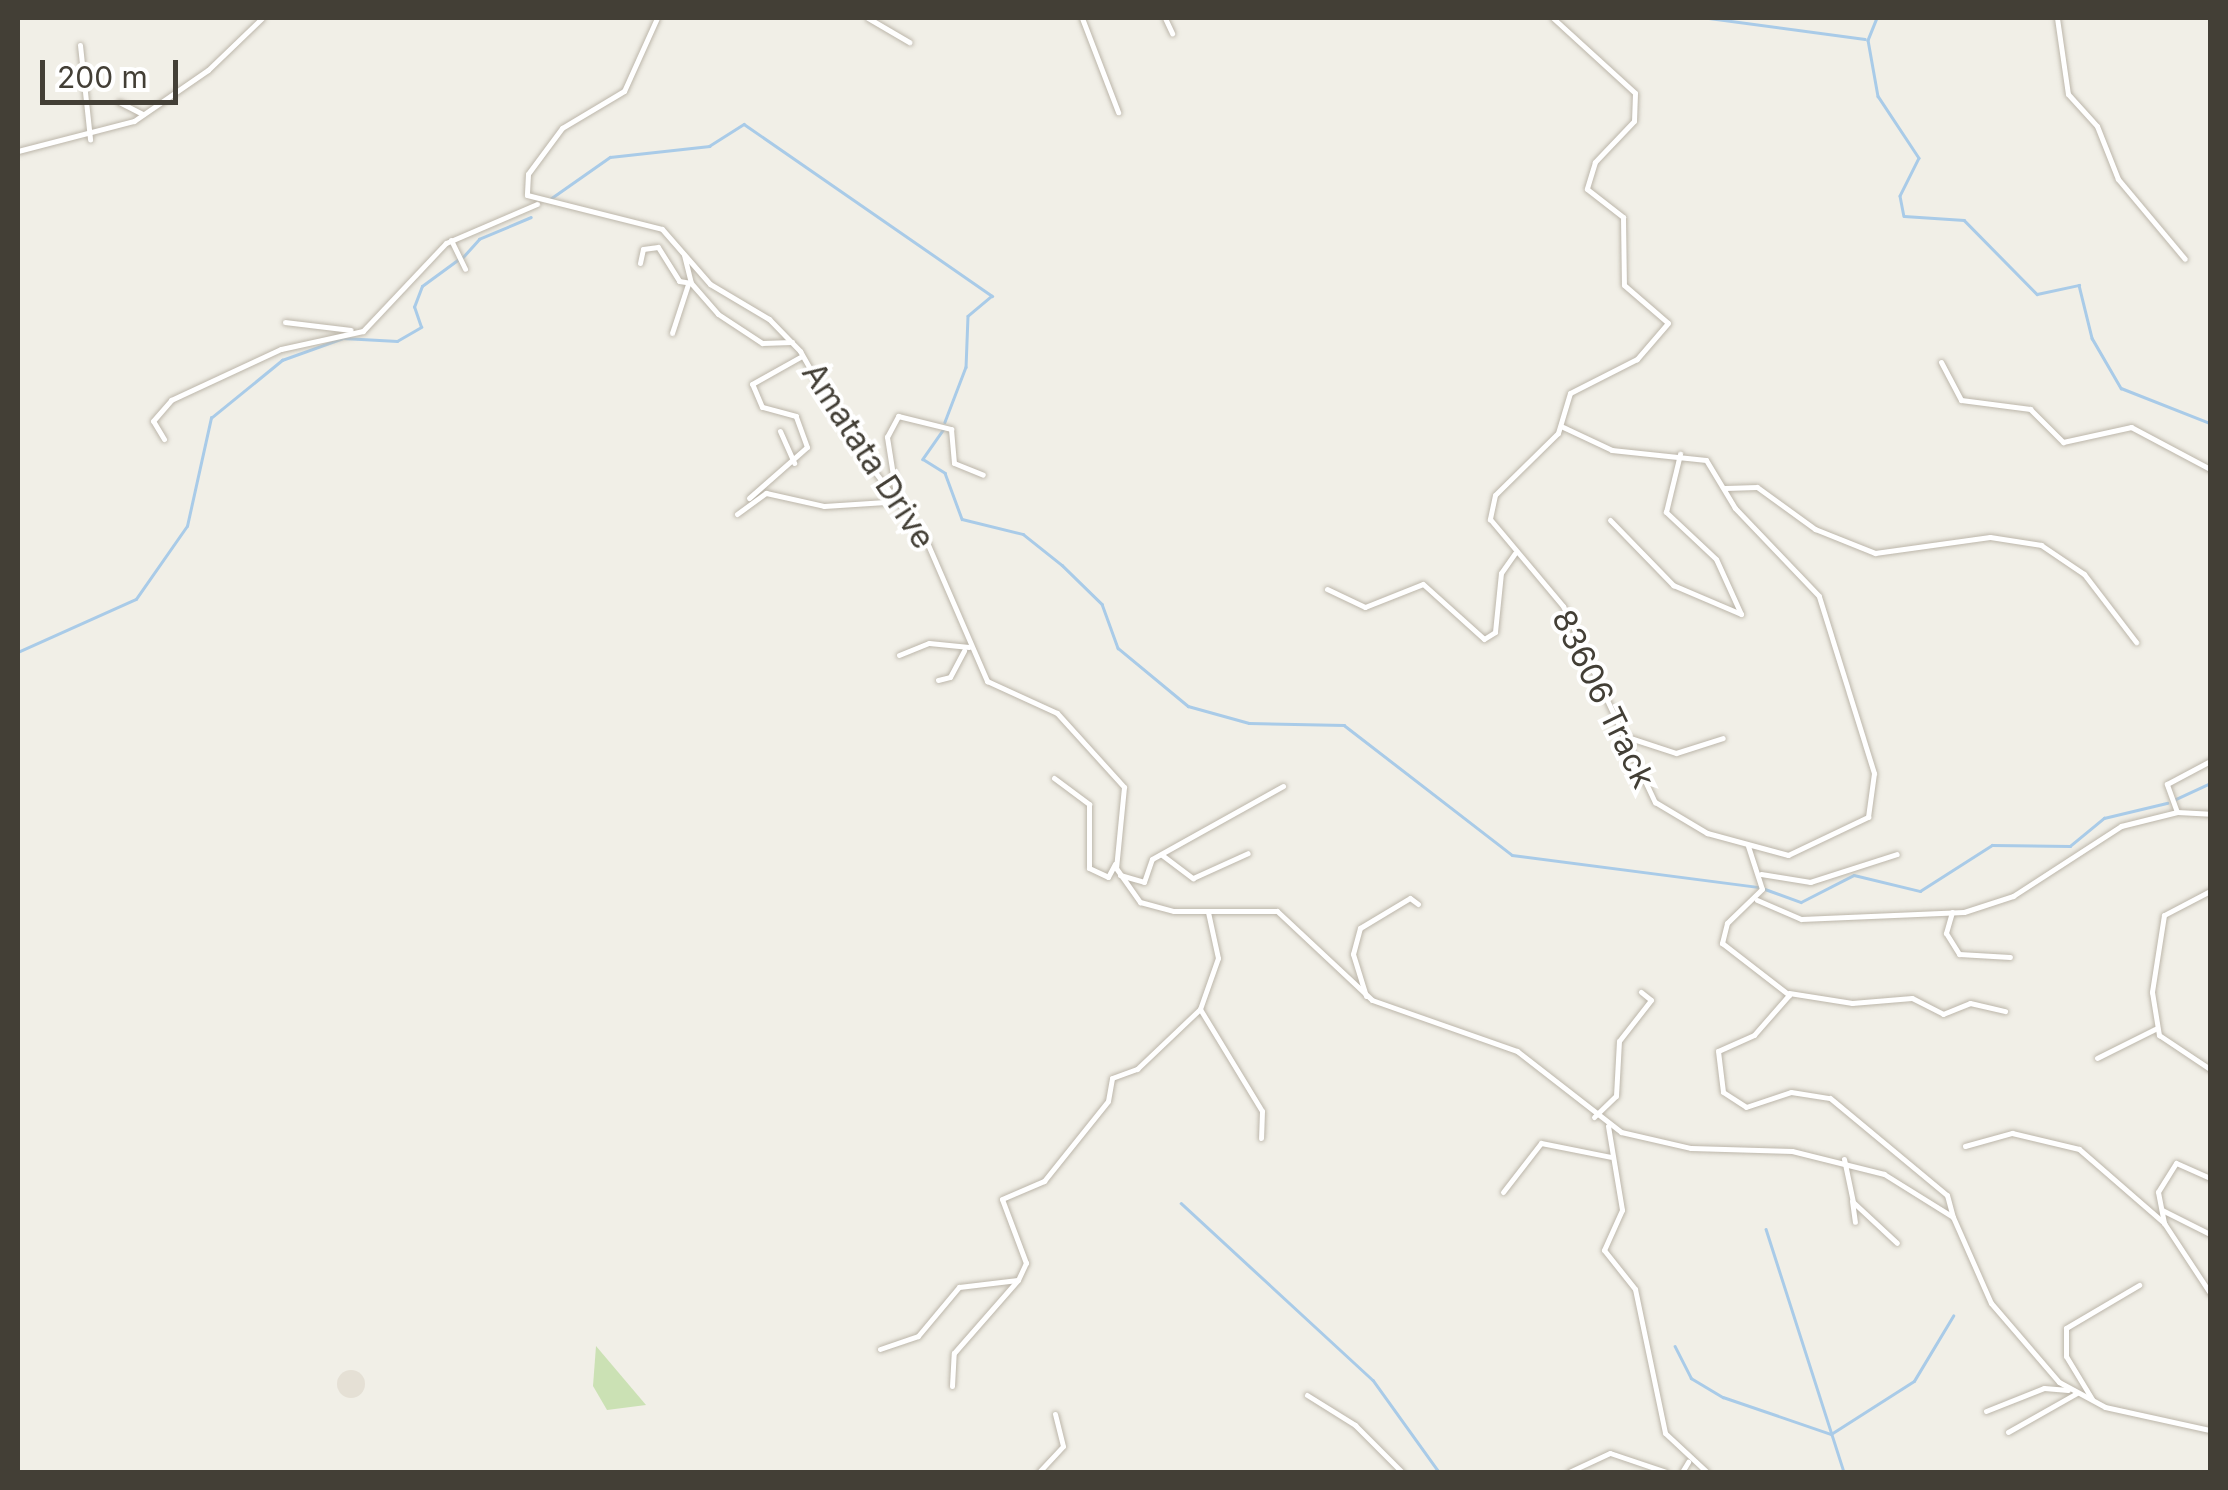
<!DOCTYPE html>
<style>
body{margin:0}
#map{position:relative;width:2228px;height:1490px;overflow:hidden;background:#f1efe7;font-family:Inter,sans-serif}
div>[style]{position:absolute}
[style*='--x']{left:calc(var(--x)*1px);top:calc(var(--y)*1px);width:calc(var(--w)*1px);rotate:calc(var(--a)*1deg)}
.residential>*{inset:0;background:#e5e0d5}
.round{border-radius:50%}
.green>*{inset:0;background:#cbe1b4}
.stream>*{height:2.5px;margin:-1.25px;padding:0 1.25px;transform-origin:1.25px;border-radius:1.25px;background:#a9cbe8}
.roads{filter:drop-shadow(0 0 2px #bcb6aa) drop-shadow(0 0 2px #bcb6aa)}
.minor>*{height:5px;margin:-2.5px;padding:0 2.5px;transform-origin:2.5px;border-radius:2.5px;background:#fff}
span{translate:-50% -50%;white-space:nowrap;text-align:center;line-height:1.15;-webkit-text-stroke:8px #fff;paint-order:stroke}
.street-label{font-size:32px;color:#433f36}
.frame{position:absolute;inset:0;border:20px solid #433f36;pointer-events:none}
.scale{position:absolute;left:40px;top:60px;width:138px;height:45px;box-sizing:border-box;border:5px solid #433f36;border-top:0;padding-left:12px;font-size:30px;line-height:35px;white-space:nowrap;color:#433f36;-webkit-text-stroke:8px #fff;paint-order:stroke}
</style>
<div id="map">
<div class="residential">
<i class="round" style="left:337px;top:1370px;width:28px;height:28px"></i>
</div>
<div class="green">
<i style="clip-path:polygon(596px 1346px,646px 1405px,607px 1410px,593px 1386px)"></i>
</div>
<div class="stream">
<i style="--x:1709;--y:18;--w:157;--a:7.7"></i>
<i style="--x:1877;--y:18;--w:24;--a:112"></i>
<i style="--x:1868;--y:40;--w:57;--a:79.9"></i>
<i style="--x:1878;--y:96;--w:74;--a:56.5"></i>
<i style="--x:1919;--y:158;--w:42;--a:116.6"></i>
<i style="--x:1900;--y:196;--w:20;--a:79"></i>
<i style="--x:1904;--y:216;--w:60;--a:3.8"></i>
<i style="--x:1964;--y:220;--w:104;--a:45.4"></i>
<i style="--x:2037;--y:294;--w:43;--a:-12.1"></i>
<i style="--x:2079;--y:285;--w:55;--a:76.2"></i>
<i style="--x:2092;--y:338;--w:58;--a:59.9"></i>
<i style="--x:2121;--y:388;--w:96;--a:21.5"></i>
<i style="--x:550;--y:199;--w:73;--a:-35"></i>
<i style="--x:610;--y:157;--w:100;--a:-6.3"></i>
<i style="--x:709;--y:146;--w:41;--a:-32.2"></i>
<i style="--x:744;--y:124;--w:302;--a:34.7"></i>
<i style="--x:992;--y:296;--w:31;--a:140"></i>
<i style="--x:968;--y:316;--w:51;--a:92.2"></i>
<i style="--x:966;--y:367;--w:59;--a:110.9"></i>
<i style="--x:463;--y:257;--w:24;--a:-48"></i>
<i style="--x:479;--y:239;--w:56;--a:-22.9"></i>
<i style="--x:944;--y:429;--w:37;--a:125"></i>
<i style="--x:923;--y:459;--w:26;--a:32"></i>
<i style="--x:945;--y:473;--w:49;--a:69.7"></i>
<i style="--x:962;--y:519;--w:63;--a:13.8"></i>
<i style="--x:1023;--y:534;--w:50;--a:38.5"></i>
<i style="--x:1062;--y:565;--w:56;--a:44.3"></i>
<i style="--x:1102;--y:604;--w:47;--a:70"></i>
<i style="--x:1118;--y:648;--w:91;--a:39.6"></i>
<i style="--x:1188;--y:706;--w:63;--a:15.6"></i>
<i style="--x:1249;--y:723;--w:95;--a:1.2"></i>
<i style="--x:1344;--y:725;--w:212;--a:37.7"></i>
<i style="--x:1512;--y:855;--w:249;--a:7.4"></i>
<i style="--x:18;--y:652;--w:129;--a:-24.2"></i>
<i style="--x:136;--y:599;--w:89;--a:-55.1"></i>
<i style="--x:187;--y:526;--w:111;--a:-77.5"></i>
<i style="--x:211;--y:418;--w:92;--a:-39.2"></i>
<i style="--x:282;--y:360;--w:65;--a:-19.8"></i>
<i style="--x:343;--y:338;--w:54;--a:3.2"></i>
<i style="--x:397;--y:341;--w:28;--a:-30"></i>
<i style="--x:421;--y:327;--w:21;--a:-109"></i>
<i style="--x:414;--y:307;--w:22;--a:-69"></i>
<i style="--x:422;--y:286;--w:46;--a:-36.1"></i>
<i style="--x:2174;--y:800;--w:40;--a:-25"></i>
<i style="--x:1765;--y:889;--w:38;--a:20"></i>
<i style="--x:1801;--y:902;--w:59;--a:-27"></i>
<i style="--x:1854;--y:875;--w:68;--a:13.6"></i>
<i style="--x:1920;--y:891;--w:85;--a:-32.6"></i>
<i style="--x:1992;--y:845;--w:78;--a:0.7"></i>
<i style="--x:2070;--y:846;--w:44;--a:-39.5"></i>
<i style="--x:2104;--y:818;--w:65;--a:-13.4"></i>
<i style="--x:1181;--y:1203;--w:261;--a:42.7"></i>
<i style="--x:1373;--y:1380;--w:113;--a:54.3"></i>
<i style="--x:1766;--y:1229;--w:255;--a:72.2"></i>
<i style="--x:1675;--y:1346;--w:36;--a:63"></i>
<i style="--x:1691;--y:1378;--w:37;--a:31"></i>
<i style="--x:1723;--y:1397;--w:114;--a:18.9"></i>
<i style="--x:1831;--y:1434;--w:98;--a:-32.6"></i>
<i style="--x:1914;--y:1381;--w:76;--a:-59"></i>
</div>
<div class="roads">
<div class="minor">
<i style="--x:657;--y:18;--w:80;--a:114.3"></i>
<i style="--x:624;--y:91;--w:72;--a:149.2"></i>
<i style="--x:562;--y:128;--w:57;--a:126.5"></i>
<i style="--x:528;--y:174;--w:21;--a:93"></i>
<i style="--x:527;--y:195;--w:139;--a:14.1"></i>
<i style="--x:662;--y:229;--w:73;--a:48.9"></i>
<i style="--x:710;--y:284;--w:69;--a:30.7"></i>
<i style="--x:769;--y:319;--w:45;--a:45.9"></i>
<i style="--x:800;--y:351;--w:98;--a:60.5"></i>
<i style="--x:848;--y:436;--w:130;--a:53.1"></i>
<i style="--x:926;--y:540;--w:154;--a:66.6"></i>
<i style="--x:987;--y:681;--w:77;--a:24.6"></i>
<i style="--x:1057;--y:713;--w:100;--a:47.8"></i>
<i style="--x:1124;--y:787;--w:81;--a:95.6"></i>
<i style="--x:1116;--y:868;--w:42;--a:54.8"></i>
<i style="--x:1140;--y:902;--w:35;--a:15"></i>
<i style="--x:1174;--y:911;--w:103;--a:0"></i>
<i style="--x:1277;--y:911;--w:130;--a:43.1"></i>
<i style="--x:1372;--y:1000;--w:154;--a:19.4"></i>
<i style="--x:1517;--y:1051;--w:132;--a:37.9"></i>
<i style="--x:1621;--y:1132;--w:72;--a:12.9"></i>
<i style="--x:1691;--y:1148;--w:101;--a:1.7"></i>
<i style="--x:1792;--y:1151;--w:95;--a:14"></i>
<i style="--x:1884;--y:1174;--w:81;--a:31.9"></i>
<i style="--x:1953;--y:1217;--w:94;--a:66.2"></i>
<i style="--x:1991;--y:1303;--w:104;--a:49.3"></i>
<i style="--x:2059;--y:1382;--w:52;--a:28.5"></i>
<i style="--x:2105;--y:1407;--w:107;--a:12.4"></i>
<i style="--x:868;--y:18;--w:48;--a:30.3"></i>
<i style="--x:1082;--y:18;--w:101;--a:69"></i>
<i style="--x:1165;--y:18;--w:17;--a:65"></i>
<i style="--x:1553;--y:18;--w:111;--a:42.4"></i>
<i style="--x:1635;--y:93;--w:28;--a:92"></i>
<i style="--x:1634;--y:121;--w:57;--a:133.6"></i>
<i style="--x:1595;--y:162;--w:28;--a:107"></i>
<i style="--x:1587;--y:189;--w:46;--a:37.9"></i>
<i style="--x:1623;--y:217;--w:68;--a:89.2"></i>
<i style="--x:1624;--y:285;--w:58;--a:40.8"></i>
<i style="--x:1668;--y:323;--w:48;--a:130.7"></i>
<i style="--x:1637;--y:359;--w:75;--a:153.1"></i>
<i style="--x:1570;--y:393;--w:42;--a:106.7"></i>
<i style="--x:1558;--y:433;--w:88;--a:135.5"></i>
<i style="--x:1495;--y:495;--w:25;--a:102"></i>
<i style="--x:1490;--y:519;--w:114;--a:50"></i>
<i style="--x:1563;--y:606;--w:217;--a:64.9"></i>
<i style="--x:1655;--y:802;--w:61;--a:30.8"></i>
<i style="--x:1707;--y:833;--w:84;--a:15.2"></i>
<i style="--x:1788;--y:855;--w:89;--a:-25.4"></i>
<i style="--x:1868;--y:817;--w:44;--a:-82.2"></i>
<i style="--x:1874;--y:773;--w:185;--a:-107.3"></i>
<i style="--x:1819;--y:596;--w:122;--a:-133.7"></i>
<i style="--x:1735;--y:508;--w:56;--a:-121.1"></i>
<i style="--x:1706;--y:460;--w:95;--a:-173.9"></i>
<i style="--x:1612;--y:450;--w:56;--a:-154.8"></i>
<i style="--x:2057;--y:18;--w:77;--a:81.8"></i>
<i style="--x:2068;--y:94;--w:43;--a:47.8"></i>
<i style="--x:2097;--y:126;--w:57;--a:68.4"></i>
<i style="--x:2118;--y:179;--w:104;--a:50.1"></i>
<i style="--x:80;--y:45;--w:95;--a:83.9"></i>
<i style="--x:119;--y:102;--w:27;--a:27"></i>
<i style="--x:18;--y:151;--w:120;--a:-14.5"></i>
<i style="--x:134;--y:121;--w:90;--a:-34.6"></i>
<i style="--x:208;--y:70;--w:75;--a:-43.9"></i>
<i style="--x:451;--y:240;--w:32;--a:64"></i>
<i style="--x:684;--y:255;--w:29;--a:76"></i>
<i style="--x:691;--y:283;--w:41;--a:48.9"></i>
<i style="--x:718;--y:314;--w:53;--a:33.4"></i>
<i style="--x:762;--y:343;--w:30;--a:-2"></i>
<i style="--x:640;--y:263;--w:14;--a:-78"></i>
<i style="--x:643;--y:249;--w:15;--a:-8"></i>
<i style="--x:658;--y:247;--w:40;--a:58"></i>
<i style="--x:679;--y:281;--w:12;--a:9"></i>
<i style="--x:285;--y:322;--w:66;--a:6.9"></i>
<i style="--x:672;--y:333;--w:52;--a:-71.9"></i>
<i style="--x:1941;--y:362;--w:43;--a:62.2"></i>
<i style="--x:1961;--y:400;--w:70;--a:7.4"></i>
<i style="--x:2030;--y:409;--w:47;--a:45"></i>
<i style="--x:2063;--y:442;--w:70;--a:-12.4"></i>
<i style="--x:2131;--y:427;--w:89;--a:28"></i>
<i style="--x:780;--y:431;--w:35;--a:66"></i>
<i style="--x:164;--y:439;--w:21;--a:-121"></i>
<i style="--x:153;--y:421;--w:28;--a:-49"></i>
<i style="--x:171;--y:400;--w:121;--a:-24.9"></i>
<i style="--x:281;--y:349;--w:84;--a:-12.4"></i>
<i style="--x:363;--y:331;--w:121;--a:-46.7"></i>
<i style="--x:446;--y:243;--w:99;--a:-23.2"></i>
<i style="--x:1725;--y:488;--w:32;--a:-2"></i>
<i style="--x:1757;--y:487;--w:72;--a:35.9"></i>
<i style="--x:1815;--y:529;--w:65;--a:21.8"></i>
<i style="--x:1875;--y:553;--w:116;--a:-7.9"></i>
<i style="--x:1990;--y:537;--w:52;--a:8.9"></i>
<i style="--x:2041;--y:545;--w:52;--a:34"></i>
<i style="--x:2084;--y:574;--w:86;--a:52.6"></i>
<i style="--x:896;--y:494;--w:58;--a:-99"></i>
<i style="--x:887;--y:437;--w:24;--a:-62"></i>
<i style="--x:898;--y:416;--w:55;--a:13.8"></i>
<i style="--x:951;--y:429;--w:34;--a:85"></i>
<i style="--x:954;--y:463;--w:31;--a:22"></i>
<i style="--x:749;--y:498;--w:77;--a:-41.3"></i>
<i style="--x:807;--y:447;--w:33;--a:-110"></i>
<i style="--x:796;--y:416;--w:35;--a:-165"></i>
<i style="--x:762;--y:407;--w:25;--a:-113"></i>
<i style="--x:752;--y:384;--w:57;--a:-29.2"></i>
<i style="--x:737;--y:514;--w:36;--a:-36"></i>
<i style="--x:766;--y:493;--w:59;--a:12.6"></i>
<i style="--x:824;--y:506;--w:77;--a:-3.7"></i>
<i style="--x:1610;--y:520;--w:91;--a:45.9"></i>
<i style="--x:1673;--y:585;--w:74;--a:23.1"></i>
<i style="--x:1741;--y:614;--w:60;--a:-114.4"></i>
<i style="--x:1716;--y:559;--w:69;--a:-136.8"></i>
<i style="--x:1666;--y:512;--w:60;--a:-76.4"></i>
<i style="--x:1327;--y:589;--w:42;--a:25.3"></i>
<i style="--x:1365;--y:607;--w:62;--a:-21.6"></i>
<i style="--x:1423;--y:584;--w:82;--a:42"></i>
<i style="--x:1484;--y:639;--w:13;--a:-32"></i>
<i style="--x:1495;--y:632;--w:59;--a:-84.2"></i>
<i style="--x:1501;--y:573;--w:24;--a:-55"></i>
<i style="--x:899;--y:655;--w:32;--a:-22"></i>
<i style="--x:929;--y:643;--w:40;--a:5.7"></i>
<i style="--x:938;--y:680;--w:12;--a:-14"></i>
<i style="--x:950;--y:677;--w:30;--a:-62"></i>
<i style="--x:1624;--y:736;--w:55;--a:18.1"></i>
<i style="--x:1676;--y:753;--w:49;--a:-17.7"></i>
<i style="--x:1054;--y:778;--w:44;--a:36.6"></i>
<i style="--x:1089;--y:804;--w:64;--a:90"></i>
<i style="--x:1089;--y:868;--w:21;--a:25"></i>
<i style="--x:1108;--y:877;--w:15;--a:-62"></i>
<i style="--x:2177;--y:812;--w:30;--a:-110"></i>
<i style="--x:2167;--y:784;--w:49;--a:-28.1"></i>
<i style="--x:1748;--y:846;--w:45;--a:72"></i>
<i style="--x:1762;--y:889;--w:49;--a:135.8"></i>
<i style="--x:1727;--y:923;--w:21;--a:104"></i>
<i style="--x:1722;--y:943;--w:85;--a:37.8"></i>
<i style="--x:1789;--y:995;--w:53;--a:131.2"></i>
<i style="--x:1754;--y:1035;--w:39;--a:156"></i>
<i style="--x:1718;--y:1051;--w:41;--a:83"></i>
<i style="--x:1723;--y:1092;--w:27;--a:33"></i>
<i style="--x:1746;--y:1107;--w:47;--a:-18.4"></i>
<i style="--x:1791;--y:1092;--w:39;--a:9"></i>
<i style="--x:1830;--y:1098;--w:152;--a:39.7"></i>
<i style="--x:1947;--y:1195;--w:23;--a:75"></i>
<i style="--x:1162;--y:855;--w:39;--a:37"></i>
<i style="--x:1193;--y:878;--w:60;--a:-24.4"></i>
<i style="--x:1761;--y:874;--w:50;--a:9.3"></i>
<i style="--x:1810;--y:882;--w:91;--a:-17.8"></i>
<i style="--x:1120;--y:875;--w:25;--a:16"></i>
<i style="--x:1144;--y:882;--w:24;--a:-71"></i>
<i style="--x:1152;--y:859;--w:150;--a:-29.1"></i>
<i style="--x:2210;--y:891;--w:52;--a:152.4"></i>
<i style="--x:2164;--y:915;--w:78;--a:98.9"></i>
<i style="--x:2152;--y:992;--w:44;--a:80.8"></i>
<i style="--x:2159;--y:1035;--w:61;--a:33.7"></i>
<i style="--x:1757;--y:900;--w:48;--a:23.4"></i>
<i style="--x:1801;--y:919;--w:163;--a:-2.5"></i>
<i style="--x:1964;--y:912;--w:52;--a:-18.1"></i>
<i style="--x:2013;--y:896;--w:129;--a:-32.9"></i>
<i style="--x:2121;--y:826;--w:58;--a:-14"></i>
<i style="--x:2177;--y:812;--w:33;--a:3"></i>
<i style="--x:1952;--y:912;--w:22;--a:106"></i>
<i style="--x:1946;--y:933;--w:25;--a:58"></i>
<i style="--x:1959;--y:954;--w:51;--a:3.4"></i>
<i style="--x:1789;--y:993;--w:64;--a:9"></i>
<i style="--x:1852;--y:1003;--w:60;--a:-4.8"></i>
<i style="--x:1912;--y:998;--w:35;--a:27"></i>
<i style="--x:1943;--y:1014;--w:29;--a:-22"></i>
<i style="--x:1970;--y:1003;--w:36;--a:13"></i>
<i style="--x:1366;--y:996;--w:44;--a:-107.2"></i>
<i style="--x:1353;--y:954;--w:27;--a:-75"></i>
<i style="--x:1360;--y:928;--w:58;--a:-31"></i>
<i style="--x:1410;--y:898;--w:10;--a:37"></i>
<i style="--x:1200;--y:1009;--w:119;--a:58.7"></i>
<i style="--x:1262;--y:1111;--w:27;--a:92"></i>
<i style="--x:2097;--y:1058;--w:65;--a:-26.6"></i>
<i style="--x:1594;--y:1117;--w:30;--a:-44"></i>
<i style="--x:1616;--y:1096;--w:55;--a:-86.9"></i>
<i style="--x:1619;--y:1041;--w:52;--a:-52"></i>
<i style="--x:1651;--y:1000;--w:13;--a:-141"></i>
<i style="--x:1608;--y:1126;--w:85;--a:80.5"></i>
<i style="--x:1622;--y:1210;--w:44;--a:114.2"></i>
<i style="--x:1604;--y:1250;--w:50;--a:51.5"></i>
<i style="--x:1635;--y:1289;--w:147;--a:78.2"></i>
<i style="--x:1665;--y:1433;--w:57;--a:42.9"></i>
<i style="--x:1965;--y:1146;--w:49;--a:-15.5"></i>
<i style="--x:2012;--y:1133;--w:69;--a:13.4"></i>
<i style="--x:2079;--y:1149;--w:113;--a:41"></i>
<i style="--x:1844;--y:1159;--w:44;--a:78.2"></i>
<i style="--x:1853;--y:1202;--w:60;--a:43"></i>
<i style="--x:2210;--y:1178;--w:37;--a:-156"></i>
<i style="--x:2176;--y:1163;--w:34;--a:122"></i>
<i style="--x:2158;--y:1192;--w:32;--a:79"></i>
<i style="--x:2164;--y:1223;--w:84;--a:56.7"></i>
<i style="--x:1503;--y:1192;--w:62;--a:-52.2"></i>
<i style="--x:1541;--y:1143;--w:71;--a:11.3"></i>
<i style="--x:1852;--y:1201;--w:21;--a:82"></i>
<i style="--x:2162;--y:1210;--w:54;--a:26.6"></i>
<i style="--x:880;--y:1349;--w:40;--a:-18.9"></i>
<i style="--x:918;--y:1336;--w:64;--a:-50.1"></i>
<i style="--x:959;--y:1287;--w:59;--a:-6.8"></i>
<i style="--x:1018;--y:1280;--w:19;--a:-65"></i>
<i style="--x:1026;--y:1263;--w:68;--a:-110.6"></i>
<i style="--x:1002;--y:1199;--w:46;--a:-23.2"></i>
<i style="--x:1044;--y:1181;--w:102;--a:-51.3"></i>
<i style="--x:1108;--y:1101;--w:23;--a:-80"></i>
<i style="--x:1112;--y:1078;--w:27;--a:-20"></i>
<i style="--x:1137;--y:1069;--w:87;--a:-43.6"></i>
<i style="--x:1200;--y:1009;--w:54;--a:-70.6"></i>
<i style="--x:1218;--y:958;--w:47;--a:-102.3"></i>
<i style="--x:952;--y:1386;--w:33;--a:-87"></i>
<i style="--x:954;--y:1353;--w:97;--a:-48.8"></i>
<i style="--x:1307;--y:1395;--w:57;--a:32"></i>
<i style="--x:1355;--y:1425;--w:66;--a:45"></i>
<i style="--x:2092;--y:1399;--w:50;--a:-121.2"></i>
<i style="--x:2066;--y:1356;--w:28;--a:-90"></i>
<i style="--x:2066;--y:1328;--w:85;--a:-30.5"></i>
<i style="--x:1986;--y:1411;--w:62;--a:-21.6"></i>
<i style="--x:2044;--y:1388;--w:24;--a:5"></i>
<i style="--x:2008;--y:1432;--w:79;--a:-29.5"></i>
<i style="--x:1039;--y:1472;--w:35;--a:-47"></i>
<i style="--x:1063;--y:1446;--w:33;--a:-104"></i>
<i style="--x:1569;--y:1472;--w:45;--a:-24.9"></i>
<i style="--x:1610;--y:1453;--w:59;--a:18.7"></i>
<i style="--x:1682;--y:1472;--w:12;--a:-59"></i>
</div>
</div>
<div class="street-label">
<span style="left:868px;top:456px;rotate:57deg">Amatata Drive</span>
<span style="left:1603px;top:699px;rotate:64deg">83606 Track</span>
</div>
<div class="frame"></div>
<div class="scale">200 m</div>
</div>
